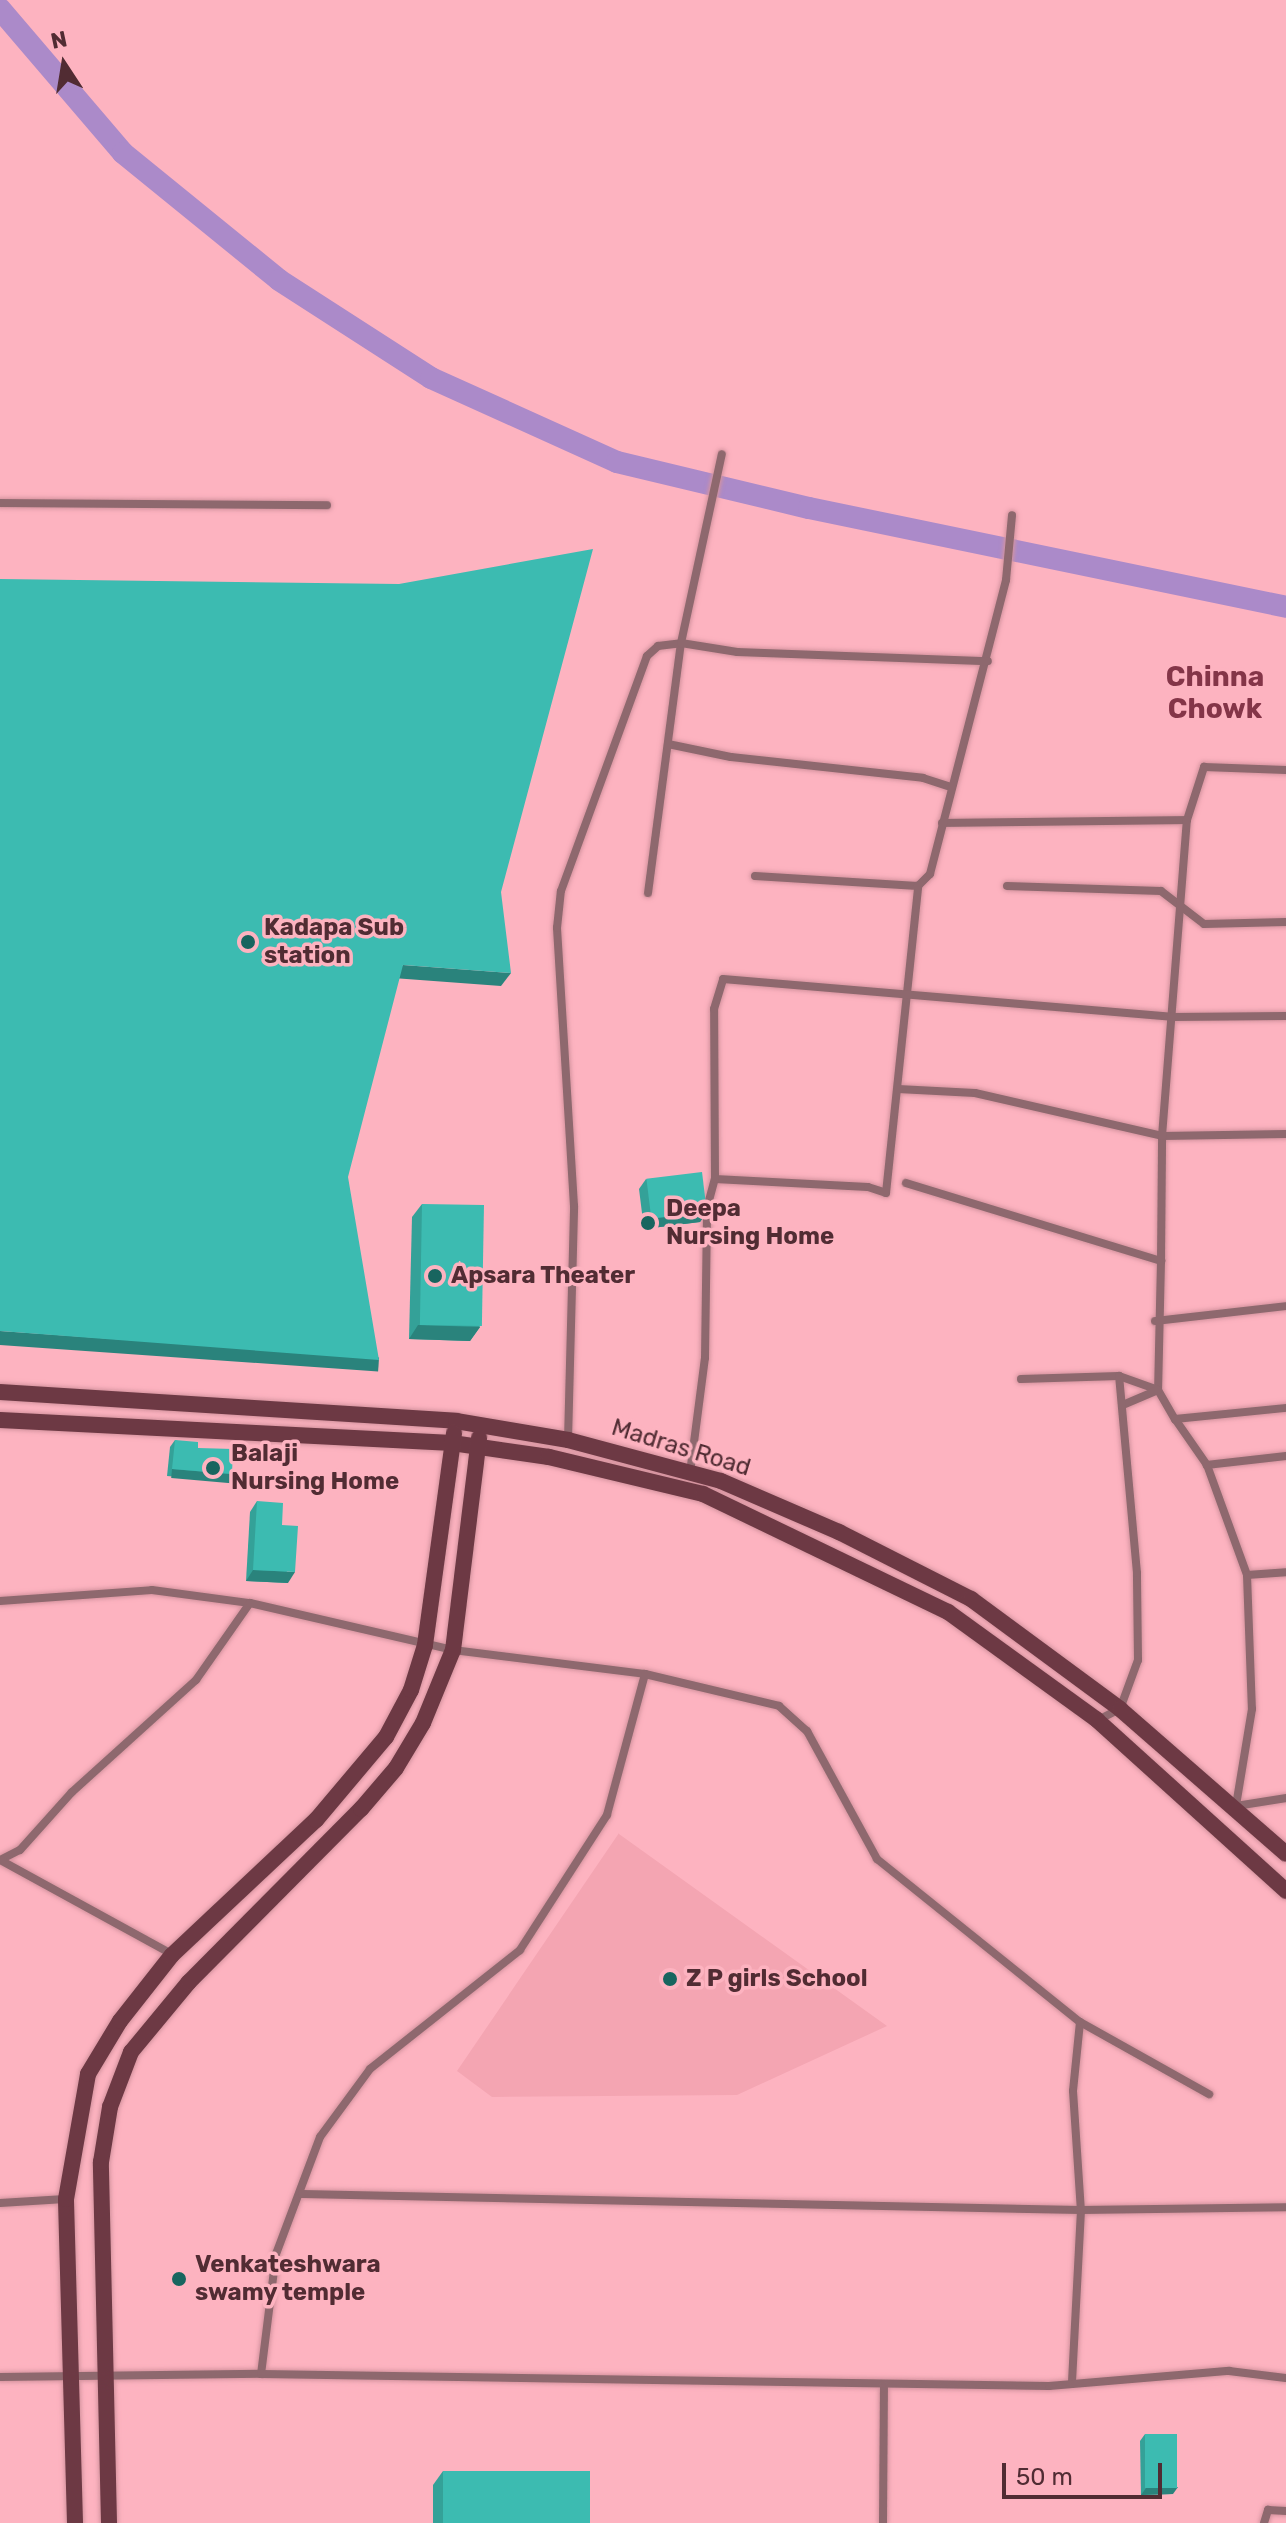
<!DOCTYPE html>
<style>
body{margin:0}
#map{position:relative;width:1286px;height:2523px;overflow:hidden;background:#fdb3c0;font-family:Rubik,sans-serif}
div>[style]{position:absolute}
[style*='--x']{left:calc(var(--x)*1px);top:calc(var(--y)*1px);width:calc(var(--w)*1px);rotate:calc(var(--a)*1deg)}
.built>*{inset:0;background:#f4a5b2}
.canal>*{height:22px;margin:-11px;padding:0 11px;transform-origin:11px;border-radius:11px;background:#ab8ac9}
.roads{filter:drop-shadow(0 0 2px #d4939e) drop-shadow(0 0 2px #d4939e)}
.street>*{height:8px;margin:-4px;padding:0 4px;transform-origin:4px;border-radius:4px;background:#8e686e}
.secondary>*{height:16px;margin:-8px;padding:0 8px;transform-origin:8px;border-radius:8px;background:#6d3944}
.wall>*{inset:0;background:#34a198}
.shaded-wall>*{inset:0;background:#2a837c;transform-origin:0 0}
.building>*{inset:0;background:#3cbbb1;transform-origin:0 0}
.dots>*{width:22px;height:22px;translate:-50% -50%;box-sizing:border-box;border:4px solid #fdb3c0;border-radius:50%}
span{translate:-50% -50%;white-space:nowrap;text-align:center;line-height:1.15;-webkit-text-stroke:7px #fdb3c0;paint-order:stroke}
.poi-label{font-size:24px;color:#512c33;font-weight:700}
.left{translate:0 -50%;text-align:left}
.street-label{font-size:24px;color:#512c33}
.quarter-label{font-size:28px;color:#843548;font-weight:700}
.north{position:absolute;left:24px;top:24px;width:80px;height:80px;-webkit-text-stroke:6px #fdb3c0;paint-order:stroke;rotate:348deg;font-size:22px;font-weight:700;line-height:32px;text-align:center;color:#512c33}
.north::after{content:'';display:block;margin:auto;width:28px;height:36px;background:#512c33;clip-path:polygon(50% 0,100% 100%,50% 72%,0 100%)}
.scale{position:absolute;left:1002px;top:2463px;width:160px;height:36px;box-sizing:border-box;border:4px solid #512c33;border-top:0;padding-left:10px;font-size:24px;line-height:28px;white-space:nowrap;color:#512c33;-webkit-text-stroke:6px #fdb3c0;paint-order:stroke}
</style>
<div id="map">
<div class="built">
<i style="clip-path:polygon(619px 1833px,619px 1834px,887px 2026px,737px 2095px,492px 2097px,457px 2071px)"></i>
</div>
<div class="canal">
<i style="--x:0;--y:9;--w:189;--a:49.5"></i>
<i style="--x:123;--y:153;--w:201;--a:39.1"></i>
<i style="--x:279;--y:280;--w:181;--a:32.8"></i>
<i style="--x:431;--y:378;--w:204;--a:24.3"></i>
<i style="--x:617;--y:462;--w:197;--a:13.5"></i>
<i style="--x:809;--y:508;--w:487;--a:11.7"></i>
</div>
<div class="roads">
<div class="street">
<i style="--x:0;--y:503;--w:327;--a:0.4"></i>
<i style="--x:668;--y:744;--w:64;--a:11.7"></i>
<i style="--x:731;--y:757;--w:193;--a:6.2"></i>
<i style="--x:923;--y:778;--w:28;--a:18"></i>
<i style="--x:942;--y:823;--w:245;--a:-0.7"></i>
<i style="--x:1187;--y:820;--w:56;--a:-72.2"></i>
<i style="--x:1204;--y:767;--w:82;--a:2.1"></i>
<i style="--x:755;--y:876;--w:163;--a:3.5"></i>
<i style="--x:918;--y:886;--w:17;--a:-45"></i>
<i style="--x:930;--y:874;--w:304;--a:-75.5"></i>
<i style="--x:1006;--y:580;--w:65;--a:-84.7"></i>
<i style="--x:1007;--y:886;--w:154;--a:1.9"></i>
<i style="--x:1161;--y:891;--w:54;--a:37.5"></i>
<i style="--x:1204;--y:924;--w:82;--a:-1.4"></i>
<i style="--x:648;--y:893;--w:252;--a:-82.5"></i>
<i style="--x:681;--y:643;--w:193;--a:-77.8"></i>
<i style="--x:898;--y:1089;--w:77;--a:3"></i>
<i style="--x:975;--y:1093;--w:192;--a:12.9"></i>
<i style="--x:1162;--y:1136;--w:124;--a:-0.9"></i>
<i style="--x:715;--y:1179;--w:153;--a:3"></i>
<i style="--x:868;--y:1187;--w:19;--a:18"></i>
<i style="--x:886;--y:1193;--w:309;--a:-84"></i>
<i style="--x:906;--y:1183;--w:267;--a:17"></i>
<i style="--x:1161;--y:1261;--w:129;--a:91.3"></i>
<i style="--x:1158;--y:1390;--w:34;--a:60"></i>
<i style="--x:1161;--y:1261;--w:125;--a:-89.5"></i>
<i style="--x:1162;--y:1136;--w:317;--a:-85.5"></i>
<i style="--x:1155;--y:1321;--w:132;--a:-6.5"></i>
<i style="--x:1021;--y:1379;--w:98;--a:-1.8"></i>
<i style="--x:1119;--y:1376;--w:41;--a:19.7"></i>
<i style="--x:1158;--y:1390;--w:39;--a:157"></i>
<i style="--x:568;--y:1440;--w:234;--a:-88.5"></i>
<i style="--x:574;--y:1206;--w:279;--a:-93.5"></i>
<i style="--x:557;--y:928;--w:37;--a:-84"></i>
<i style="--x:561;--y:891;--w:250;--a:-69.9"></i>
<i style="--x:647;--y:656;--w:15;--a:-42"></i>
<i style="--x:658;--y:646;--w:23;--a:-7"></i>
<i style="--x:681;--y:643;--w:57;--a:9.1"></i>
<i style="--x:737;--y:652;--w:251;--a:2.1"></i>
<i style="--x:1286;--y:1456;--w:80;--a:173.5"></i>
<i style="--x:1207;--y:1465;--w:117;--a:70"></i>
<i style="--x:1247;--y:1575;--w:39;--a:-4"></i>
<i style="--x:1207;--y:1465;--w:56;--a:-124.8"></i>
<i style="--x:1175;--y:1419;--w:112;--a:-5.7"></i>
<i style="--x:690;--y:1473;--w:116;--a:-82.6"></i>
<i style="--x:705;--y:1358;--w:150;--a:-89.2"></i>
<i style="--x:707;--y:1208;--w:30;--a:-75"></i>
<i style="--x:715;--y:1179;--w:170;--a:-90.3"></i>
<i style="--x:714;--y:1009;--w:31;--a:-73"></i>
<i style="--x:723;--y:979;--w:450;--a:4.8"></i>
<i style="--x:1171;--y:1017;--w:115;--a:-0.5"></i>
<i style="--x:1247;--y:1575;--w:134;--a:87.9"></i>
<i style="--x:1252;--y:1709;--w:98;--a:99.4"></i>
<i style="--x:1236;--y:1806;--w:51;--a:-9.1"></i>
<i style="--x:0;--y:1601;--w:152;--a:-4.1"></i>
<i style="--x:152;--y:1590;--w:99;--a:7.6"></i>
<i style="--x:645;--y:1674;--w:138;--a:13.4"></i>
<i style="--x:779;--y:1706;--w:38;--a:42"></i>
<i style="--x:807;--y:1731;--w:146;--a:61.3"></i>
<i style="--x:877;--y:1859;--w:260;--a:38.8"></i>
<i style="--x:1080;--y:2022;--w:69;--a:95.8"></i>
<i style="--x:1073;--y:2091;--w:119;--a:86.2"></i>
<i style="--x:1081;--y:2210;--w:174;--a:93"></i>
<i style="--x:1098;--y:1720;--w:25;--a:-27"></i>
<i style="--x:1120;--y:1709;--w:52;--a:-69.8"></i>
<i style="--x:1138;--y:1660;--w:87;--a:-90.7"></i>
<i style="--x:1137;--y:1573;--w:198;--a:-95.2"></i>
<i style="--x:0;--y:1860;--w:22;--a:-27"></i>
<i style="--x:20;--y:1850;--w:78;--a:-48.1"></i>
<i style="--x:72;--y:1792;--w:167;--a:-42.1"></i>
<i style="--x:196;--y:1680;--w:94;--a:-55"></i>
<i style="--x:250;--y:1603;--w:208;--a:13"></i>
<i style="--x:453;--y:1650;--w:193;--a:7.1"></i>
<i style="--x:645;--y:1674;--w:146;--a:105.1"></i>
<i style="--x:607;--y:1815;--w:161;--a:122.8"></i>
<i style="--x:520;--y:1950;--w:191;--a:141.6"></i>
<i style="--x:370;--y:2069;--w:84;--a:126.3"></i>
<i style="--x:320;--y:2137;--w:125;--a:110.6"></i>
<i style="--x:276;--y:2254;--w:121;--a:97.1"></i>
<i style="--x:2;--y:1861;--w:194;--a:28.7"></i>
<i style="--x:1080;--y:2022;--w:148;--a:29.2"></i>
<i style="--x:302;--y:2194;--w:779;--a:1.18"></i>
<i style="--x:1081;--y:2210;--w:205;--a:-0.8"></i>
<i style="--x:0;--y:2203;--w:65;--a:-3.5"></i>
<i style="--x:0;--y:2377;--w:261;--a:-0.7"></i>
<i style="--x:261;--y:2374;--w:788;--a:0.87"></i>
<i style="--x:1049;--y:2386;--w:181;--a:-4.8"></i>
<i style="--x:1229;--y:2371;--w:57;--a:7"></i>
<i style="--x:883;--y:2523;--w:138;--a:-89.6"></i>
<i style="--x:1264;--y:2523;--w:14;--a:-73"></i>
<i style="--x:1268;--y:2510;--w:18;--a:3"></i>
</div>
<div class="secondary">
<i style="--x:0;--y:1392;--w:457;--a:3.6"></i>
<i style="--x:456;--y:1421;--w:114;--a:9.6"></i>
<i style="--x:568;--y:1440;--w:158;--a:15"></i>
<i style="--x:721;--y:1481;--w:129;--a:23.4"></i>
<i style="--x:839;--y:1532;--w:148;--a:26.9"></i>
<i style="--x:971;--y:1599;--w:185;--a:36.4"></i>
<i style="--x:1120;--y:1709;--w:220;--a:41.1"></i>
<i style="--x:0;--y:1420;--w:453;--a:2.9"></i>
<i style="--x:452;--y:1443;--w:98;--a:8.2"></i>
<i style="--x:549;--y:1457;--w:158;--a:13.5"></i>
<i style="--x:703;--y:1494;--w:272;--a:25.7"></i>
<i style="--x:948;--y:1612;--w:184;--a:35.9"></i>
<i style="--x:1097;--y:1720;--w:255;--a:42.1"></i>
<i style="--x:75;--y:2523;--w:324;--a:-91.6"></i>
<i style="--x:66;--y:2199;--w:127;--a:-80"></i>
<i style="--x:88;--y:2074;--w:62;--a:-58.9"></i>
<i style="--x:120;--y:2021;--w:84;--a:-51.8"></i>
<i style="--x:172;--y:1955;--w:197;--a:-43.2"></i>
<i style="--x:316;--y:1820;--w:109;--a:-49.9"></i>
<i style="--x:386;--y:1737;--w:53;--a:-62"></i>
<i style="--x:411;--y:1690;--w:47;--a:-72.7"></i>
<i style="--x:425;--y:1645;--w:214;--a:-82.2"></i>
<i style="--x:109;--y:2523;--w:361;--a:-91.3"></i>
<i style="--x:101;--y:2162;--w:56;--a:-80.7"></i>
<i style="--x:110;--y:2107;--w:59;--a:-69.1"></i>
<i style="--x:131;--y:2052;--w:91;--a:-50.4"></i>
<i style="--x:189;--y:1982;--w:244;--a:-45.2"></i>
<i style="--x:361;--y:1809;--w:54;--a:-49.5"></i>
<i style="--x:396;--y:1768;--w:52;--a:-59"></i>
<i style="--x:423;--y:1723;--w:79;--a:-67.7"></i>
<i style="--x:453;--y:1650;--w:214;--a:-83"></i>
</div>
</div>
<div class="wall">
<i style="clip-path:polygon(646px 1179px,707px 1212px,700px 1222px,644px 1229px,639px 1189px)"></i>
<i style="clip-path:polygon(422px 1204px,480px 1327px,470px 1341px,409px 1339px,412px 1217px)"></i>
<i style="clip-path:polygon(175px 1440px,198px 1448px,232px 1474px,227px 1481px,167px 1476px,170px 1447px)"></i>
<i style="clip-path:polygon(257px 1501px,282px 1525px,288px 1583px,246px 1581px,250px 1512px)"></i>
<i style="clip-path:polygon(1145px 2434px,1173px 2494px,1141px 2495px,1140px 2441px)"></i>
<i style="clip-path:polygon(443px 2471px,590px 2523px,433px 2523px,433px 2485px)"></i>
</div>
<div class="shaded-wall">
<i style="clip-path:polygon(403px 965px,511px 973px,501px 986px,393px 978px)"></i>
<i style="clip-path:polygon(707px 1212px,700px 1222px,644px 1229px,651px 1219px)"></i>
<i style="clip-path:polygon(418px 1325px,480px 1327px,470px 1341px,409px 1339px)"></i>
<i style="left:0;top:1331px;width:380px;height:14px;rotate:4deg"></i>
<i style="left:172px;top:1469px;width:60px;height:9px;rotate:5deg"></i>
<i style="clip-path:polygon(253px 1570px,295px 1572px,288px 1583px,246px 1581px)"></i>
<i style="clip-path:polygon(1178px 2487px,1173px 2494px,1141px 2495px,1146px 2488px)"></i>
</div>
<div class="building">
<i style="clip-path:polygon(593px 549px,501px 892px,511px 973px,403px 965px,348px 1177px,379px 1360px,0 1331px,0 579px,399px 584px)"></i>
<i style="left:702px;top:1172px;width:40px;height:56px;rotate:83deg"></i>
<i style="left:422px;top:1204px;width:62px;height:121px;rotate:1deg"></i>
<i style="clip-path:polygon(175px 1440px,198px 1442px,198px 1448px,233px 1449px,232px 1474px,172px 1469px)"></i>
<i style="clip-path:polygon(257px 1501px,283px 1503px,282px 1525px,298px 1526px,295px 1572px,253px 1570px)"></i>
<i style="left:1145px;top:2434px;width:32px;height:54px"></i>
<i style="left:443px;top:2471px;width:147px;height:52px"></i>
</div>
<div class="dots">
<i style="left:248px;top:942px;background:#18655f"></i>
<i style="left:648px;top:1223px;background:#18655f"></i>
<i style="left:435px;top:1276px;background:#18655f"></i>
<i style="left:213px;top:1468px;background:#18655f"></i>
<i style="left:670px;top:1979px;background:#18655f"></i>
<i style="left:179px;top:2279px;background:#18655f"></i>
</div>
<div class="poi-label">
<span class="left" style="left:264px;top:942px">Kadapa Sub<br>station</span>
<span class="left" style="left:666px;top:1223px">Deepa<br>Nursing Home</span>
<span class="left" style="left:451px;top:1276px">Apsara Theater</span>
<span class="left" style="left:231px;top:1468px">Balaji<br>Nursing Home</span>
<span class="left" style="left:686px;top:1979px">Z P girls School</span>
<span class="left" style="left:195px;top:2279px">Venkateshwara<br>swamy temple</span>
</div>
<div class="street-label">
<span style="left:681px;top:1448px;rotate:17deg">Madras Road</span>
</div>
<div class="quarter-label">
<span style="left:1215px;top:693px">Chinna<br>Chowk</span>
</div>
<div class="north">N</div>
<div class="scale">50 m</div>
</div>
